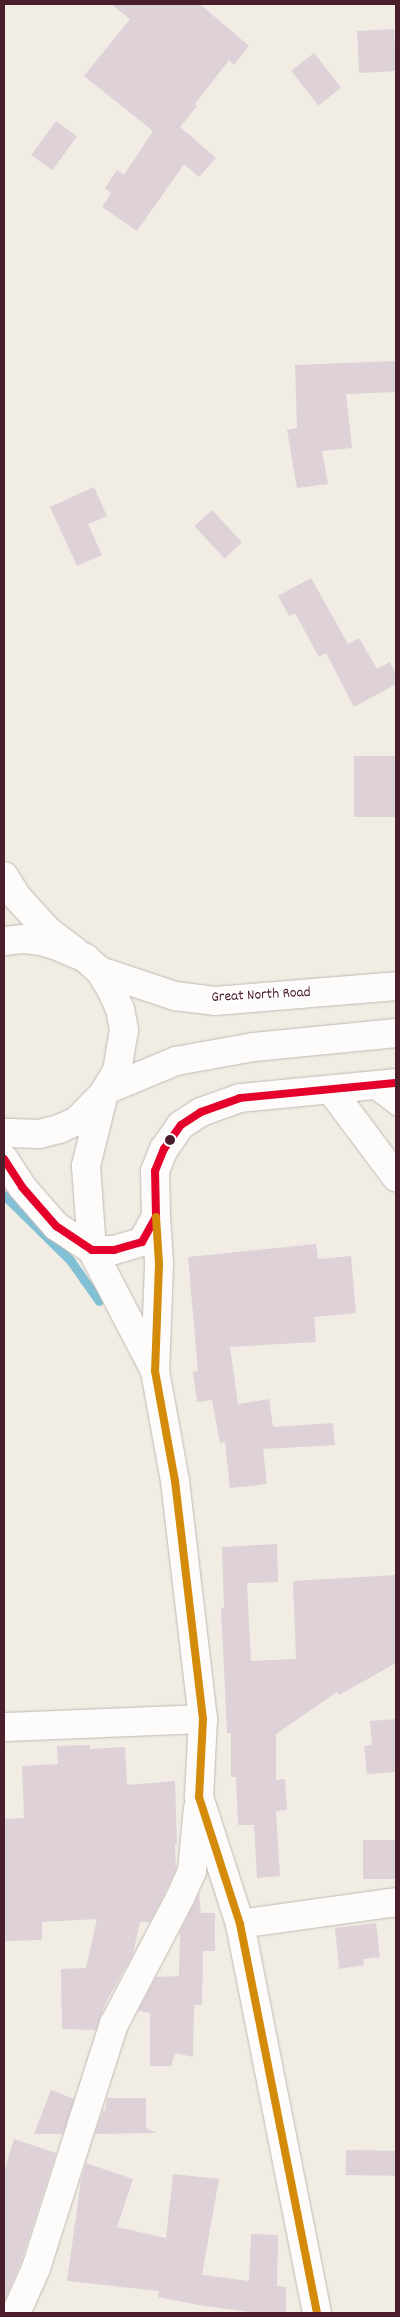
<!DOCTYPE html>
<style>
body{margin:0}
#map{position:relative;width:400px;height:2317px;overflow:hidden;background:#f1ede4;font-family:Dekko,sans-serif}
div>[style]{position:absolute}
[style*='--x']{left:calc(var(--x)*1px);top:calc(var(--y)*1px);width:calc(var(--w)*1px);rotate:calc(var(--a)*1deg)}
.stream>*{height:9px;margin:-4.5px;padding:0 4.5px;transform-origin:4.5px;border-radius:4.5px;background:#81c0d5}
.building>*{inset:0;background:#ded1d8;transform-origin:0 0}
.roads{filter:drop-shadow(0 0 1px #c0b9b4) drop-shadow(0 0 1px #c0b9b4)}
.service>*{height:15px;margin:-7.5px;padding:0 7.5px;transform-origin:7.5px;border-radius:7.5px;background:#fdfcfb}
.minor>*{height:28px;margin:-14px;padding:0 14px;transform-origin:14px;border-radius:14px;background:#fdfcfb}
.secondary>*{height:28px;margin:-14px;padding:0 14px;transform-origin:14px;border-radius:14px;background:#fdfcfb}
.primary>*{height:28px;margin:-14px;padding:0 14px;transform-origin:14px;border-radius:14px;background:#fdfcfb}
.bus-1>*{height:8px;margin:-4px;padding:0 4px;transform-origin:4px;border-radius:4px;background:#e4002b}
.bus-2>*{height:8px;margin:-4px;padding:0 4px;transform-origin:4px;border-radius:4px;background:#d48b09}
.dots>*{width:14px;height:14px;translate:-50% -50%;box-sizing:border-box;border:2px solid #fff;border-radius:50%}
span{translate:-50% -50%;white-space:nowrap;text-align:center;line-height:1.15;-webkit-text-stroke:4px #fff;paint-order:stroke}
.street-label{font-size:15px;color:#4a1f2b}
.frame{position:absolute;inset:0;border:5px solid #4a1f2b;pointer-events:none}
</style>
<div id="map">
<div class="stream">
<i style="--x:4;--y:1195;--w:93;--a:44.6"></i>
<i style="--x:70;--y:1260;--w:50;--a:54.7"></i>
</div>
<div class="building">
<i style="clip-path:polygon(111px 4px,200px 4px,249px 46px,234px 65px,229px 60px,195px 104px,197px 106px,180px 127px,216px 158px,199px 177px,184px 164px,137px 231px,102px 207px,111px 193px,105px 188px,117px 170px,124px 175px,153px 131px,84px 76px,130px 19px)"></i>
<i style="left:394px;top:29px;width:42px;height:37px;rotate:87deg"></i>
<i style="left:314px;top:53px;width:44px;height:29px;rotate:52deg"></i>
<i style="left:56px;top:121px;width:26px;height:42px;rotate:36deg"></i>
<i style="clip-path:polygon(396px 361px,396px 392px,346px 394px,352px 448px,322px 451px,328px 484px,297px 488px,287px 430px,297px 428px,295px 365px)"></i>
<i style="clip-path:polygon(94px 487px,107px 516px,88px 524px,102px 555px,77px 566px,50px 507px)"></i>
<i style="left:212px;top:510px;width:44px;height:24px;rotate:47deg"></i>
<i style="clip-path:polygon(311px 578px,348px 644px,359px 638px,377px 669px,390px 662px,396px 675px,396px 684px,354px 707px,326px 653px,319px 657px,295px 613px,289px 616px,278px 596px)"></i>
<i style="left:354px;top:756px;width:42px;height:61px"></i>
<i style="clip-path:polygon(316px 1244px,318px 1259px,351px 1256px,356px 1313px,314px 1317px,316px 1342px,230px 1347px,238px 1404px,269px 1399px,273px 1427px,333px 1423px,335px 1445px,263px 1449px,267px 1484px,230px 1488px,225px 1442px,220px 1443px,212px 1400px,197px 1402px,193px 1372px,198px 1371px,188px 1257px)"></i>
<i style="clip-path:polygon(277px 1544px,278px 1582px,247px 1583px,251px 1661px,296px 1659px,293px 1581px,396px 1575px,396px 1663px,339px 1695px,337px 1692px,276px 1734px,276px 1780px,285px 1779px,287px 1810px,276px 1811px,280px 1876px,257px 1878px,254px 1825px,238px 1825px,236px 1777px,231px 1777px,231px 1733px,227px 1733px,221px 1608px,224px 1608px,222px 1547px)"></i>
<i style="clip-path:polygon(396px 1719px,396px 1772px,367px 1774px,364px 1746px,372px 1745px,370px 1721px)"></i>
<i style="clip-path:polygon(90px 1745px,90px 1749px,125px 1747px,127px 1785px,175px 1781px,177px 1845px,175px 1845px,176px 1870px,150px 1922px,140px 1922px,133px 1954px,105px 2004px,96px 2030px,62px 2029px,61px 1969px,86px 1968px,97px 1919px,42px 1922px,42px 1940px,4px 1941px,4px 1819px,24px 1818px,22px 1766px,58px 1764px,57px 1746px)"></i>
<i style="left:396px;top:1840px;width:39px;height:33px;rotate:90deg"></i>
<i style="clip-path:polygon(199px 1893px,201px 1913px,215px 1913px,215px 1951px,203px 1951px,202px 2005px,194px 2005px,193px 2057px,175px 2053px,171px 2066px,150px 2066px,150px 2013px,138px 2011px,156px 1977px,179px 1976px,180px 1932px)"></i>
<i style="clip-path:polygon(376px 1923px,380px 1957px,363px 1959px,364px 1965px,339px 1969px,335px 1928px)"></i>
<i style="clip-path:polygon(51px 2090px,74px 2099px,63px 2134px,34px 2134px)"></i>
<i style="clip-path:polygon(107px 2098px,146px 2098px,146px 2128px,157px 2133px,95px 2134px,103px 2111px,105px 2111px)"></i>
<i style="clip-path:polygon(14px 2139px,56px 2153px,21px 2262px,4px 2302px,4px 2172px)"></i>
<i style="left:346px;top:2150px;width:50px;height:25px;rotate:1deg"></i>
<i style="clip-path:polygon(86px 2163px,133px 2179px,117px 2227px,166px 2238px,173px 2174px,219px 2179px,202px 2275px,249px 2281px,251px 2234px,278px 2235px,277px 2286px,286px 2287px,286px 2313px,256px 2313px,199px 2305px,158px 2297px,159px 2291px,67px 2281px,81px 2180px)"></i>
</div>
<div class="roads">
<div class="service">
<i style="--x:369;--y:1087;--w:34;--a:37"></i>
</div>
<div class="minor">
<i style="--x:331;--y:1090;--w:109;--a:53.2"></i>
<i style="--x:104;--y:1093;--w:75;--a:103.9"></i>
<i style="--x:86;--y:1166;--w:84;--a:85.9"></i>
<i style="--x:92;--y:1250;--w:134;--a:62.5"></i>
<i style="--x:4;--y:1159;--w:33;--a:57"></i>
<i style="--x:22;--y:1187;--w:52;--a:48.9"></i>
<i style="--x:56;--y:1226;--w:43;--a:33.7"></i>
<i style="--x:92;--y:1250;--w:22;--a:0"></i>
<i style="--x:114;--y:1250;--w:29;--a:-16"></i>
<i style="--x:142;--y:1242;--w:29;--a:-61"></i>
<i style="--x:156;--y:1217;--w:46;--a:-91.2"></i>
<i style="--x:155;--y:1171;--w:24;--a:-68"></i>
<i style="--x:164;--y:1149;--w:29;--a:-55"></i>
<i style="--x:181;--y:1125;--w:24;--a:-33"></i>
<i style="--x:201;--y:1112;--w:41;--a:-19.7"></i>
<i style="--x:240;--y:1098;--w:157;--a:-5.5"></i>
<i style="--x:156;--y:1217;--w:47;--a:86.3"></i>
<i style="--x:159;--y:1264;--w:107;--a:92.1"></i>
<i style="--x:155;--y:1371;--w:112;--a:79.7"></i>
<i style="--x:175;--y:1481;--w:240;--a:83.3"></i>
<i style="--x:203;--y:1719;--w:78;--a:92.9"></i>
<i style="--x:199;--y:1797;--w:133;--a:72.1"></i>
<i style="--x:240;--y:1924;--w:397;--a:78.8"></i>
<i style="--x:4;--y:1727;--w:199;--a:-2.3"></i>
<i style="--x:240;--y:1924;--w:158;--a:-8"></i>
<i style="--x:16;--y:2313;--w:49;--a:-66"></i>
<i style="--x:36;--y:2268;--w:256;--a:-72.3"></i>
<i style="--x:114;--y:2024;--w:142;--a:-62.4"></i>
<i style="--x:180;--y:1898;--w:30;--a:-66"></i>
<i style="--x:192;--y:1871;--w:63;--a:-84.6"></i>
</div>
<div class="secondary">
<i style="--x:4;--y:876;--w:25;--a:58"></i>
<i style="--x:17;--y:897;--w:46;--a:47.6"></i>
<i style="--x:48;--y:931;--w:34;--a:37"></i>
</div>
<div class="primary">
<i style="--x:4;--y:941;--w:20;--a:-6"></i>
<i style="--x:24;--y:939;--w:16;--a:7"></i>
<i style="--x:40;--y:941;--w:16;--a:15"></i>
<i style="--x:55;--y:945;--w:33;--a:23"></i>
<i style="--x:85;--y:958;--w:20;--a:41"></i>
<i style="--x:100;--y:971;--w:21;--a:59"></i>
<i style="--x:111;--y:989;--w:22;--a:66"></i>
<i style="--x:120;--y:1009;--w:21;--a:79"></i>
<i style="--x:124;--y:1030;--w:42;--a:99.7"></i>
<i style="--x:117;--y:1071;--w:26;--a:121"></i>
<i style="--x:104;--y:1093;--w:39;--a:134"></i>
<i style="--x:77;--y:1121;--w:20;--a:156"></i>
<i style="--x:59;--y:1129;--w:21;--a:166"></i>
<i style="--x:39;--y:1134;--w:35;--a:-178"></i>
<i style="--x:100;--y:971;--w:79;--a:18.4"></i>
<i style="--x:175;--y:996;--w:40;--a:7.1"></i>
<i style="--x:215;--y:1001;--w:182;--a:-4.7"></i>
<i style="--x:106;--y:1090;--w:76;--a:-22.5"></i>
<i style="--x:176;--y:1061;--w:79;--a:-10.2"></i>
<i style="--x:254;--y:1047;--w:143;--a:-5.6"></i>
</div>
</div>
<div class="bus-1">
<i style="--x:4;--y:1159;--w:33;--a:57"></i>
<i style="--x:22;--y:1187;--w:52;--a:48.9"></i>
<i style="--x:56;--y:1226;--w:43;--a:33.7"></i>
<i style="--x:92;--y:1250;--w:22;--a:0"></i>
<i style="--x:114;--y:1250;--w:29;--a:-16"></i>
<i style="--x:142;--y:1242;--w:29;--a:-61"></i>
<i style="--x:156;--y:1217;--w:46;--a:-91.2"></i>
<i style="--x:155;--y:1171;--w:24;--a:-68"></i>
<i style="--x:164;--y:1149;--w:29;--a:-55"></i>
<i style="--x:181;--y:1125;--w:24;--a:-33"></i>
<i style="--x:201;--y:1112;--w:41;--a:-19.7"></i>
<i style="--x:240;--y:1098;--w:157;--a:-5.5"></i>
</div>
<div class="bus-2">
<i style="--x:156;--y:1217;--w:47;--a:86.3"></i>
<i style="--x:159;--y:1264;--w:107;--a:92.1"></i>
<i style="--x:155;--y:1371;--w:112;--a:79.7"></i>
<i style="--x:175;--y:1481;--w:240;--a:83.3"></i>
<i style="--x:203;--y:1719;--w:78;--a:92.9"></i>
<i style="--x:199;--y:1797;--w:133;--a:72.1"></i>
<i style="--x:240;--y:1924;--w:397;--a:78.8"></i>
</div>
<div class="dots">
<i style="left:170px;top:1140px;background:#4a1f2b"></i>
</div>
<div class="street-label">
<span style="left:261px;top:996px;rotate:-3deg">Great North Road</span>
</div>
<div class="frame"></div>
</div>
